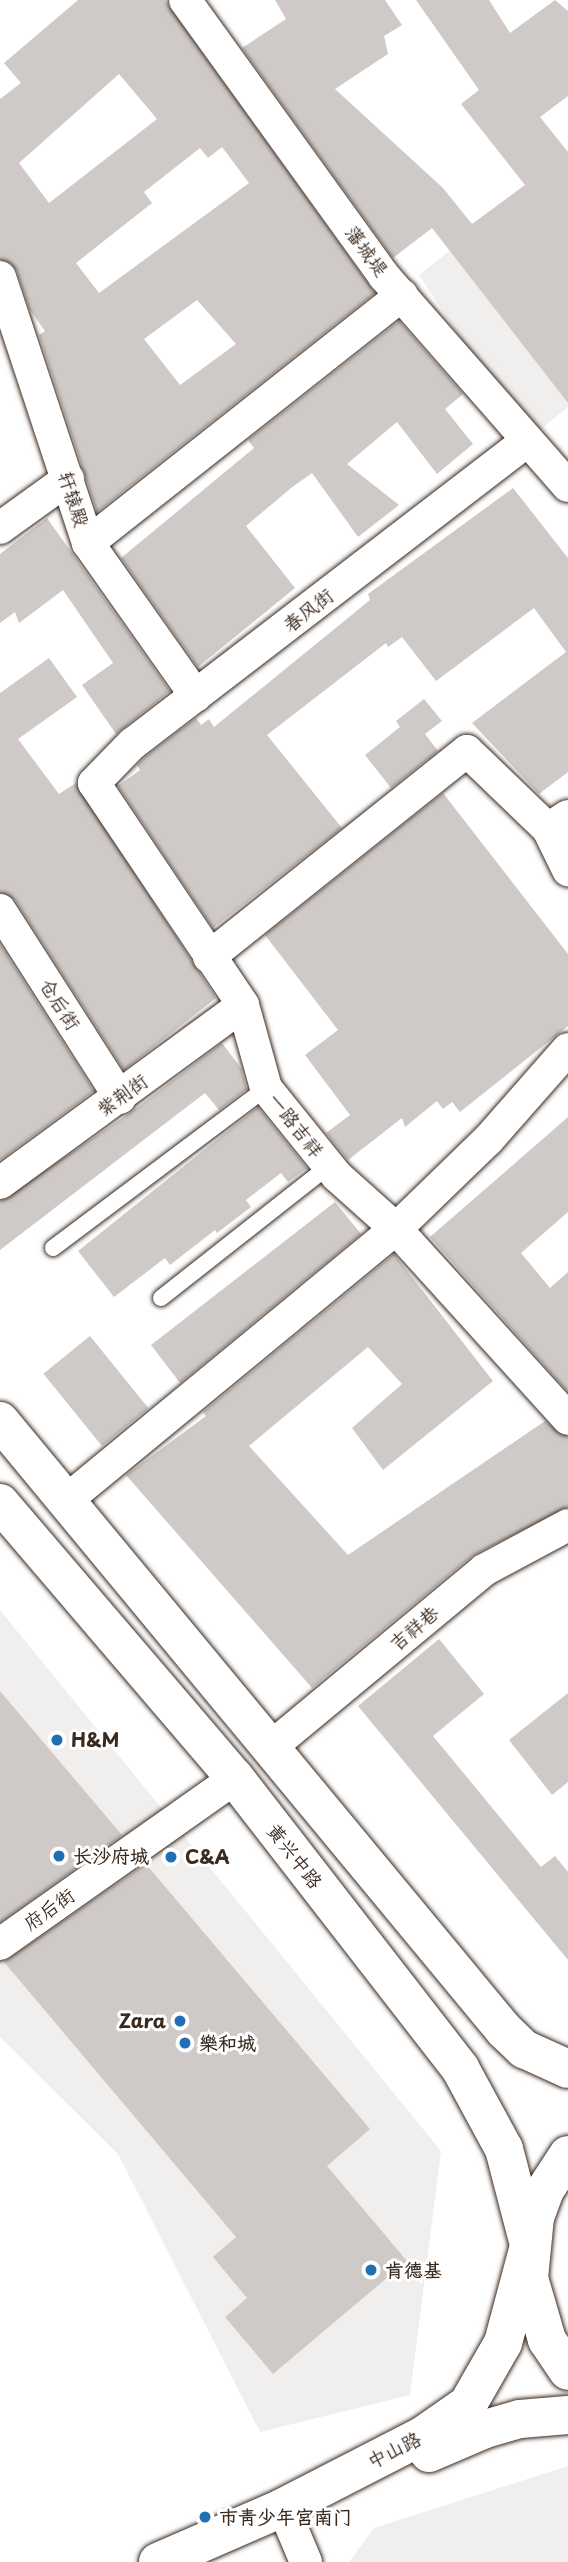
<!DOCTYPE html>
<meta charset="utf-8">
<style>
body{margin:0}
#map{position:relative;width:568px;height:2562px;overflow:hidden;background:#fff;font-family:"Playpen Sans","LXGW WenKai TC",sans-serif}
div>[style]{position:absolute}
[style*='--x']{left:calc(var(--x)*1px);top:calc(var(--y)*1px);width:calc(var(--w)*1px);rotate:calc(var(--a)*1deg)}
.built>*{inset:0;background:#f1efee}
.building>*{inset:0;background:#cfcac7;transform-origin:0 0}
.roads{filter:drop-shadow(0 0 2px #3b2a1e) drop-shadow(0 0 2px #3b2a1e)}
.service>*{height:16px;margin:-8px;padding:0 8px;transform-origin:8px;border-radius:8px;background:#fff}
.minor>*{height:32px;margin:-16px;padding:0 16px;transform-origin:16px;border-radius:16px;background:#fff}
.tertiary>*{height:38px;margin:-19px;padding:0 19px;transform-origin:19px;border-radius:19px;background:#fff}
.secondary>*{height:38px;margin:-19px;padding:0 19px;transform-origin:19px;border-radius:19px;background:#fff}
.dots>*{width:19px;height:19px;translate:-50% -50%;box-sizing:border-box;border:4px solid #fff;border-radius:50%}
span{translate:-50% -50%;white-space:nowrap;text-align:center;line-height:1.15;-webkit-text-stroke:6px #fff;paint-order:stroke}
.street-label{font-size:19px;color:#3b2a1e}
.poi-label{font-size:19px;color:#3b2a1e;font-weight:700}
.left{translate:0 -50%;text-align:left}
.right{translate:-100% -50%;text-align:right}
</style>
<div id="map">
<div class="built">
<i style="clip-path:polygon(568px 157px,568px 407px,527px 441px,419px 275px)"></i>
<i style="clip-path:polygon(0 1610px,441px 2151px,410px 2395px,260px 2432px,118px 2154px,0 2037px)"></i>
<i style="clip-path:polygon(568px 2466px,568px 2562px,349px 2562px,374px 2528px)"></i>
</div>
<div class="building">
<i style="clip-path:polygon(evenodd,78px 0,165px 0,375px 293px,97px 512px,39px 335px,45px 331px,30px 310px,17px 271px,0 259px,0 99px,21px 83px,4px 63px,78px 0,119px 74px,157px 119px,49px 203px,19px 163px,119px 74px,78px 0,222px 147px,249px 183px,99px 293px,76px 263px,152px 203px,144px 192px,200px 148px,208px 158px,222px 147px,78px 0,197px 300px,236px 344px,180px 385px,144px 339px,197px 300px)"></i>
<i style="clip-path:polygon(275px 0,385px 0,402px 25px,384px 36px,388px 54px,335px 89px,443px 188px,472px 224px,525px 185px,461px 104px,479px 90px,416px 0,489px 0,510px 33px,555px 0,568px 11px,568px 96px,540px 117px,568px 152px,568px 403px,432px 228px,393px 258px,242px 48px,286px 19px)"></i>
<i style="clip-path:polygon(399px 321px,463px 394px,445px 409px,473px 444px,437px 474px,397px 422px,347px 464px,399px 505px,358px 537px,312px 473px,291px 488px,246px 526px,295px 588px,198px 667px,121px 558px,254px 448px,248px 440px)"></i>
<i style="clip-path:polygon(513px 488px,568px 558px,568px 772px,539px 794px,472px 723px,566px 652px,534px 608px,436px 681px,402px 637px,388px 647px,386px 643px,267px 735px,342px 828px,213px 928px,118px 786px,140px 770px,137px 765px,145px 757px,196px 718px,201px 725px,209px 719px,214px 727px,370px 600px,368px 594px)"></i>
<i style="clip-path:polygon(47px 518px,170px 691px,116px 734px,82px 685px,113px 663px,63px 590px,19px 623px,15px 612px,0 623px,0 554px)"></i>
<i style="clip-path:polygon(49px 658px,77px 697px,18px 739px,59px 794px,76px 783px,216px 998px,124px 1070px,15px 900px,0 892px,0 693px)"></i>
<i style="clip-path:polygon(424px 699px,442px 721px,425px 734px,438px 751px,391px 788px,365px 755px,400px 727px,396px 721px)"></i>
<i style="clip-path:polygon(443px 793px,568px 954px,568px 1026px,460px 1112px,452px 1102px,443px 1109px,437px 1101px,405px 1127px,402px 1118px,348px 1160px,326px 1133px,350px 1115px,305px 1055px,338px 1030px,265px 935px)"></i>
<i style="clip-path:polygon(0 944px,94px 1091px,0 1160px)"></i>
<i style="clip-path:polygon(222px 1043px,241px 1068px,247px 1089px,219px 1110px,205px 1093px,0 1250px,0 1201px,130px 1113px)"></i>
<i style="clip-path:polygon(258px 1107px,307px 1168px,288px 1182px,281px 1173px,246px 1200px,251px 1207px,217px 1233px,215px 1230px,170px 1265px,165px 1258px,114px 1297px,78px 1251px)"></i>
<i style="clip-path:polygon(568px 1117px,568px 1212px,521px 1253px,550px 1288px,568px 1272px,568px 1392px,430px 1237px)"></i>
<i style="clip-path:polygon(335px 1202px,361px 1234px,180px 1383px,151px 1345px)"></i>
<i style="clip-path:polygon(394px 1254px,493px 1381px,383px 1470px,352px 1428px,402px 1384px,368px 1347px,249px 1446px,348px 1555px,545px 1421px,568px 1437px,568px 1507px,472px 1556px,312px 1688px,126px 1475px,206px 1416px,203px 1412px)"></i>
<i style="left:90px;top:1336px;width:93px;height:60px;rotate:51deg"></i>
<i style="clip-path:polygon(439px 1639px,484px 1694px,433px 1736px,541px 1867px,555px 1856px,568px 1872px,568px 1960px,358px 1706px)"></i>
<i style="clip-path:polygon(0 1691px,122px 1835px,0 1922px)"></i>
<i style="clip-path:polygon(568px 1693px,568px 1782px,552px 1795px,509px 1740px)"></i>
<i style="clip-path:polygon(146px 1864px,370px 2129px,327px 2166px,407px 2261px,273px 2374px,225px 2317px,247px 2298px,213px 2257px,236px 2237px,4px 1962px)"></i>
</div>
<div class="roads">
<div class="service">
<i style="--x:53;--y:1248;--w:266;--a:-36.9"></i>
<i style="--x:161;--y:1298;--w:214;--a:-38.2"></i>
</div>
<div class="minor">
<i style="--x:185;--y:0;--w:340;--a:54.2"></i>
<i style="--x:384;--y:276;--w:279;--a:48.8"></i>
<i style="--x:0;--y:277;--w:280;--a:71.7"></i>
<i style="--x:88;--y:543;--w:187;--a:54.8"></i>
<i style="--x:527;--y:441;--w:496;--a:142.5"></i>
<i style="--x:133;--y:743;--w:56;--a:134.3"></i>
<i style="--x:94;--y:783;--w:267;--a:56.1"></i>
<i style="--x:243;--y:1005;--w:86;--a:74.5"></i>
<i style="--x:266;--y:1088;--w:113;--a:51.1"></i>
<i style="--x:337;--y:1176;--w:79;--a:41.9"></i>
<i style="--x:396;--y:1229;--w:256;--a:47.8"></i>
<i style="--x:0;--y:528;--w:84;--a:-35.8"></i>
<i style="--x:88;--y:543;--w:400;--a:-38.3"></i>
<i style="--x:568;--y:816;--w:24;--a:147"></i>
<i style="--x:548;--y:829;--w:46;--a:64"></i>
<i style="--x:0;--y:910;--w:223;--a:57.4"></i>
<i style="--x:209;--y:957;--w:330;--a:-38.6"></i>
<i style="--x:467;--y:751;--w:112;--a:43.9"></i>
<i style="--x:0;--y:1183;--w:301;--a:-36.2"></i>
<i style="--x:68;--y:1499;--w:425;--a:-39.5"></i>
<i style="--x:396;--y:1229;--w:128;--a:-44.1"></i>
<i style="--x:488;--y:1140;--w:121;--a:-48.7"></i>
<i style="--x:271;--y:1747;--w:277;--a:-39.7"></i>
<i style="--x:484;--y:1570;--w:95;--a:-28.2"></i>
<i style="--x:0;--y:1944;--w:288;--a:-35.2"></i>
<i style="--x:290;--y:2524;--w:41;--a:67.2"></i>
</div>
<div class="tertiary">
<i style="--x:429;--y:2453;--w:61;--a:-23.2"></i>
<i style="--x:485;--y:2429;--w:36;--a:-16"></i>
<i style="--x:520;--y:2419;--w:48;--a:-4.8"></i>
<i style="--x:158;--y:2562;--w:135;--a:-23.5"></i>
<i style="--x:282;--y:2508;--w:157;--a:-27.2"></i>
<i style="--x:422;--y:2436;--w:56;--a:-34.8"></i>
<i style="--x:468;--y:2404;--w:70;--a:-60.2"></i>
<i style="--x:503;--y:2343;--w:96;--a:-75"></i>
</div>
<div class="secondary">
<i style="--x:0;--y:1421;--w:791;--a:50.39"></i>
<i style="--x:504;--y:2030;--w:28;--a:44"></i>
<i style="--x:524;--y:2049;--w:48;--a:24.4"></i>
<i style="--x:0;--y:1503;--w:362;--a:49.5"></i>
<i style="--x:235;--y:1778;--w:367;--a:52.2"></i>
<i style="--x:460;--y:2068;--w:92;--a:61.5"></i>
<i style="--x:504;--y:2149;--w:99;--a:75.4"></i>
<i style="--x:568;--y:2155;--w:42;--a:123.3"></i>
<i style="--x:545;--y:2190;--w:29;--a:110"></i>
<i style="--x:535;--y:2217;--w:61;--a:95.6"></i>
<i style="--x:529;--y:2278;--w:65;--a:73.8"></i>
<i style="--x:547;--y:2340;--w:37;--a:56"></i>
</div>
</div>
<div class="dots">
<i style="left:57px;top:1740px;background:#1f6fb2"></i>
<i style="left:59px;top:1856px;background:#1f6fb2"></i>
<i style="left:171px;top:1857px;background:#1f6fb2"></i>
<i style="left:180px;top:2021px;background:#1f6fb2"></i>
<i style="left:185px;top:2043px;background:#1f6fb2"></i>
<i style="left:371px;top:2270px;background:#1f6fb2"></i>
<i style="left:205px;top:2517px;background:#1f6fb2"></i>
</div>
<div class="street-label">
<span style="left:367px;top:251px;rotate:54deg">藩城堤</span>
<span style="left:74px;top:499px;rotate:72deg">轩辕殿</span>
<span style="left:308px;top:610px;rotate:-38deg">春风街</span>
<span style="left:60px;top:1004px;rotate:57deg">仓后街</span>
<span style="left:122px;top:1095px;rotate:-36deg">紫荆街</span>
<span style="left:296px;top:1125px;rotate:52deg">一路吉祥</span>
<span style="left:414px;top:1628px;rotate:-40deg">吉祥巷</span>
<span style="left:295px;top:1856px;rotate:52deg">黄兴中路</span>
<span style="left:49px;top:1909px;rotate:-35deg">府后街</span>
<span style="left:394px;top:2450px;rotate:-27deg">中山路</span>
</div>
<div class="poi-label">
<span class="left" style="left:71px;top:1740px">H&amp;M</span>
<span class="left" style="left:73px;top:1856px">长沙府城</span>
<span class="left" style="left:185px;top:1857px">C&amp;A</span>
<span class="right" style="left:166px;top:2021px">Zara</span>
<span class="left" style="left:199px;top:2043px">樂和城</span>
<span class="left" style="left:385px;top:2270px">肯德基</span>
<span class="left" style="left:219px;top:2517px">市青少年宫南门</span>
</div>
</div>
